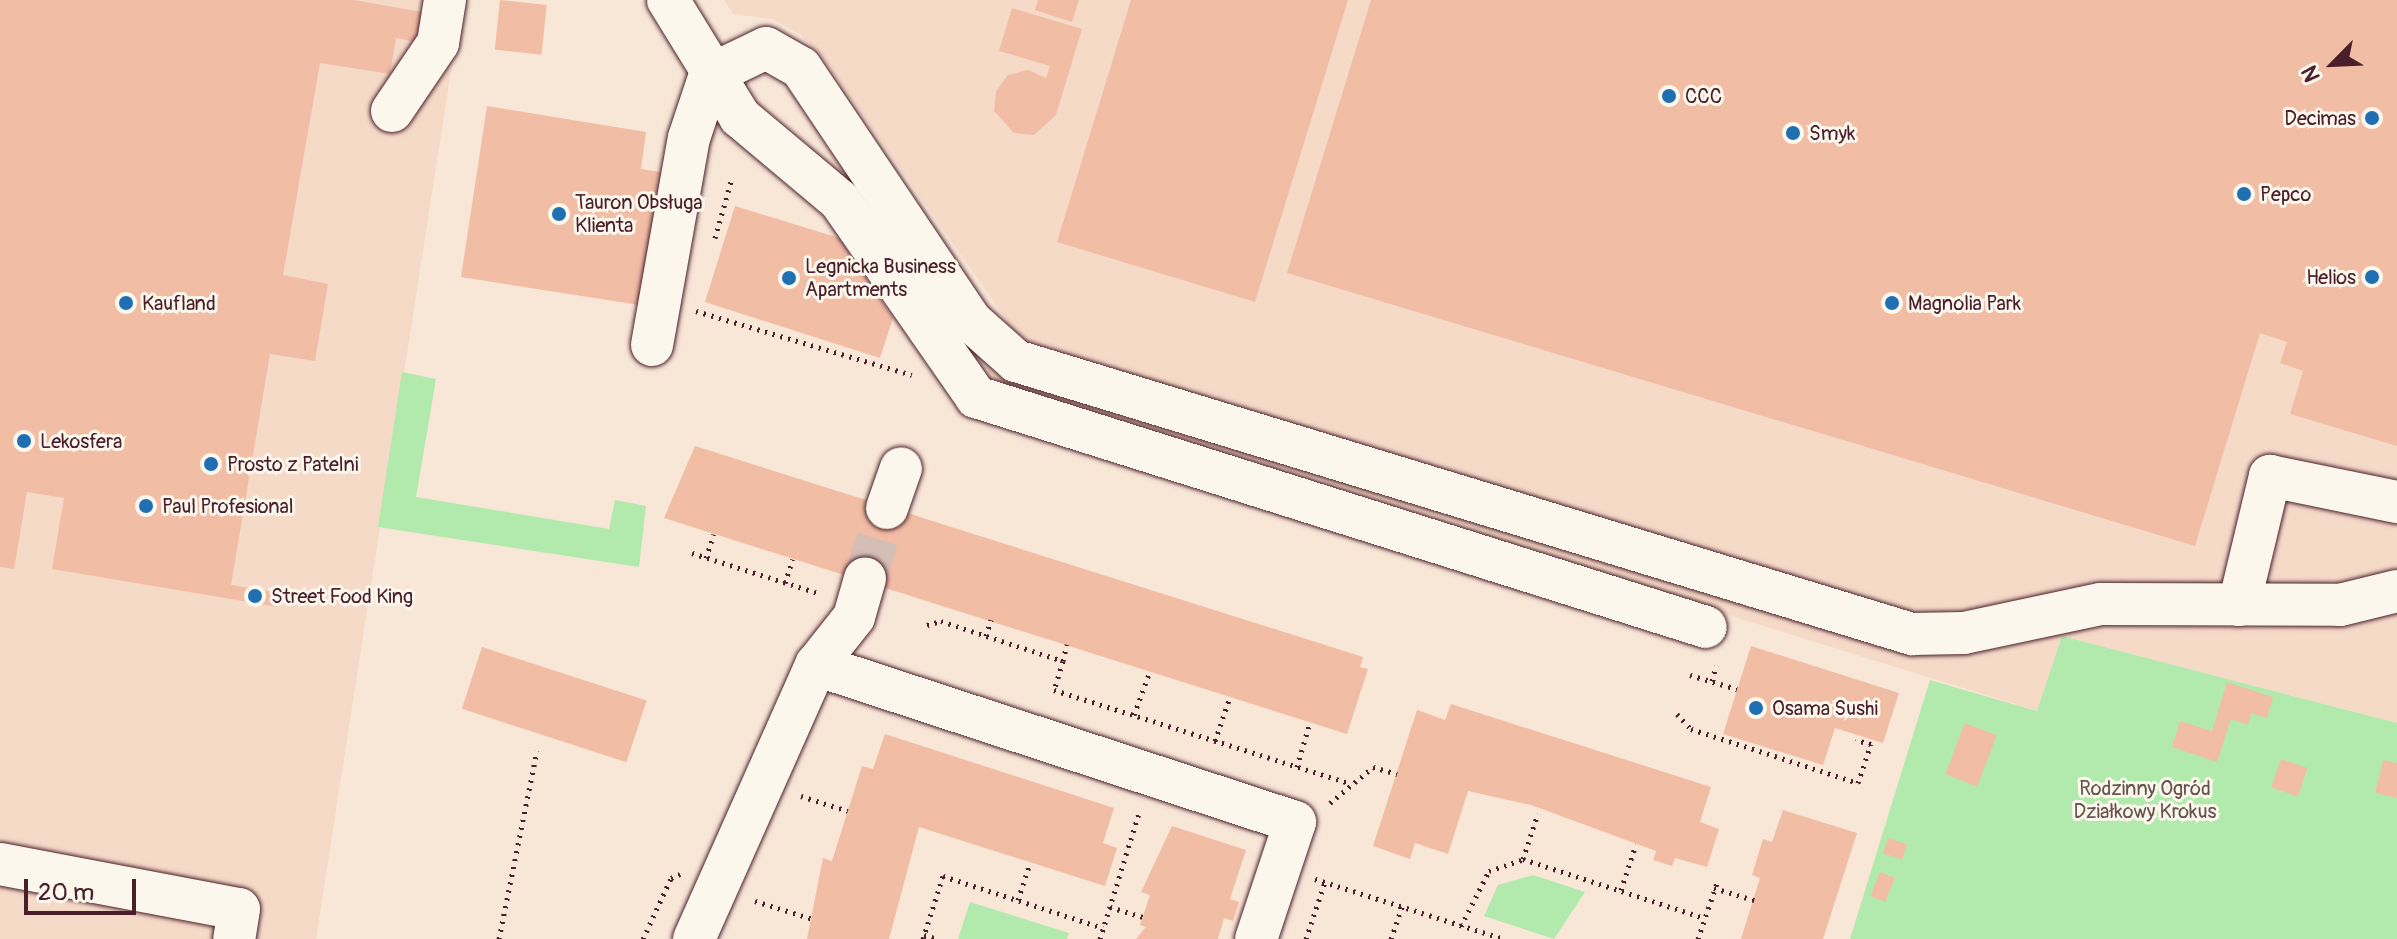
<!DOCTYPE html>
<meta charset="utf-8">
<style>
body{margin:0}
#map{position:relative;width:2397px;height:939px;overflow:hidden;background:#f8e6d7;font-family:Pangolin,sans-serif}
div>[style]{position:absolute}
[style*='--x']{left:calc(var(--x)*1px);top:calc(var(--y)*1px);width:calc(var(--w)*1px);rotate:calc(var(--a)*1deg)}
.built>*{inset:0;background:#f6dac8}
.green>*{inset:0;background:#b2eaae}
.building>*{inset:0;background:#f2bda5;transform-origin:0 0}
.minor-tunnel>*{height:42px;margin-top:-21px;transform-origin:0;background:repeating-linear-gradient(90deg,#d5beb5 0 42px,transparent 0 63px)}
.path>*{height:5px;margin-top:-2.5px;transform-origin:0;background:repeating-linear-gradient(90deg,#4a1f2b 0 2px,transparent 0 8px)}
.roads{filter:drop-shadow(0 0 2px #4a1f2b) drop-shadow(0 0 2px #4a1f2b)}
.minor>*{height:42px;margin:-21px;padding:0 21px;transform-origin:21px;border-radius:21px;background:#fbf7ec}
.dots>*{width:22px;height:22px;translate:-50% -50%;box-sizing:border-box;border:4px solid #fbf7ec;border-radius:50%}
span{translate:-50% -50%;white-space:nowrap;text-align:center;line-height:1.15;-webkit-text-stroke:6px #fbf7ec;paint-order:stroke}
.poi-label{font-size:20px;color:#4a1f2b}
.left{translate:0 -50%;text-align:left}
.right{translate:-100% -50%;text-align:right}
.park-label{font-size:20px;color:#64524c}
.north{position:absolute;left:2293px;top:24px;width:80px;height:80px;-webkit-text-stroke:6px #fbf7ec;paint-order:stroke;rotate:246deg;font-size:22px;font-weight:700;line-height:32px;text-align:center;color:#4a1f2b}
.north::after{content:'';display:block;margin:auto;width:28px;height:36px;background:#4a1f2b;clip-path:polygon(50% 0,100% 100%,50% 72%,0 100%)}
.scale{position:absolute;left:24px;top:879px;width:112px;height:36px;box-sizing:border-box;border:4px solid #4a1f2b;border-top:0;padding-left:10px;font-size:24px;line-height:28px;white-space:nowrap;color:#4a1f2b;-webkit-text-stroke:6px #fbf7ec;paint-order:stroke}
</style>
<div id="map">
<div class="built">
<i style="clip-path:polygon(0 0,462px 0,316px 939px,0 939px)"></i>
<i style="clip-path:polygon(724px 0,2397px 0,2397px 723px,2062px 636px,2037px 711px,983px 383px,1006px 319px,824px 60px,801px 35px,773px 19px,733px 14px)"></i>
</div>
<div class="green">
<i style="clip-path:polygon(402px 372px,436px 379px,416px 497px,609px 529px,615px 500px,646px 506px,639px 567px,378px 527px)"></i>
<i style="clip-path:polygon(2062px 636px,2397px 723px,2397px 939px,1850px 939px,1930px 680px,2037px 711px)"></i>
<i style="clip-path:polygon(1533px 875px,1585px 892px,1554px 939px,1484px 916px,1498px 885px)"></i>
<i style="clip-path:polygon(970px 902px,1069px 933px,1067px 939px,958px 939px)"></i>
</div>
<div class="building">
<i style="clip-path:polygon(0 0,354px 0,428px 13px,422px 43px,396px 38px,390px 74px,320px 63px,283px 275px,328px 284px,315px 361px,270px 354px,231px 585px,280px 593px,278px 607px,52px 569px,64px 498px,27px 492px,14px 569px,0 567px)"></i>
<i style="left:500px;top:0;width:47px;height:50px;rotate:6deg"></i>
<i style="clip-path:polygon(1038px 0,1079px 0,1072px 22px,1035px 10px)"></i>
<i style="clip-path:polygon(1131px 0,1348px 0,1255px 302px,1057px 242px)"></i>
<i style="clip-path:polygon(1371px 0,2397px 0,2397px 446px,2290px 414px,2303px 371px,2280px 363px,2287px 342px,2260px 333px,2195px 546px,1287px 273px)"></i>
<i style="clip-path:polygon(1012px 8px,1082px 29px,1056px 115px,1034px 135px,1014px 133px,994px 111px,996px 91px,1008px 75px,1028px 70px,1046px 78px,1050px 66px,999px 51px)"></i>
<i style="clip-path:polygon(487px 106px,646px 132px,641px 169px,673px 174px,652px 307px,461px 277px)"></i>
<i style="clip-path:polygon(735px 206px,839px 238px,893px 318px,880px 358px,705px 302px)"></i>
<i style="clip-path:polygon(695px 446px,1363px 657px,1360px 667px,1368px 669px,1347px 734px,664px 518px)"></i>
<i style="clip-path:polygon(1751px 646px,1899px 693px,1883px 743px,1835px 728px,1823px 765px,1723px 734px)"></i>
<i style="left:482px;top:647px;width:173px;height:65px;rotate:18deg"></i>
<i style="clip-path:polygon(2227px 682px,2273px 697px,2267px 718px,2251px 713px,2248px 725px,2231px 719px,2217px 762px,2172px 747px,2180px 721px,2212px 731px)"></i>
<i style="clip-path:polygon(1451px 704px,1711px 787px,1700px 822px,1719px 829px,1707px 867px,1675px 858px,1672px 866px,1653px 860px,1656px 851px,1531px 805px,1468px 791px,1448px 854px,1415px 843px,1410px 859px,1373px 846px,1417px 710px,1445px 720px)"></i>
<i style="left:1965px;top:723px;width:34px;height:55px;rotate:21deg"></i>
<i style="clip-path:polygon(885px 734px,1114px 808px,1103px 843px,1117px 848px,1105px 886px,919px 827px,889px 939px,807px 939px,823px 858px,832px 861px,862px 766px,873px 769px)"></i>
<i style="left:2281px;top:759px;width:28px;height:30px;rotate:19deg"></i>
<i style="clip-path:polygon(2383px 760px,2397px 763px,2397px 798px,2375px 793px)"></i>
<i style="clip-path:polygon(1783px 810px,1857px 833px,1823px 939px,1741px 939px,1760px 878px,1752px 875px,1763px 839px,1772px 842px)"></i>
<i style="clip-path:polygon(1172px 826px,1246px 850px,1230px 899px,1239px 902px,1233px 921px,1224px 918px,1218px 939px,1136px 939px,1146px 927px,1140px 925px,1150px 895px,1141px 892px)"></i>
<i style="left:1888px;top:838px;width:20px;height:16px;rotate:18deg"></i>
<i style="left:1880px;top:872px;width:16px;height:26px;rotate:22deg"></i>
</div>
<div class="minor-tunnel">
<i style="--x:865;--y:579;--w:74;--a:-72.8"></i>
</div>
<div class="path">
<i style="--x:715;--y:238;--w:62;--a:-74.2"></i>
<i style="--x:696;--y:311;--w:225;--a:16.5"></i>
<i style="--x:692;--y:553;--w:135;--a:17.6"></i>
<i style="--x:706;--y:558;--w:25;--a:-72"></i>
<i style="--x:785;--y:583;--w:25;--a:-72"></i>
<i style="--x:927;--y:625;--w:15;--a:-16"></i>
<i style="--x:941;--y:621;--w:128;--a:18.2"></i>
<i style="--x:1063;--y:661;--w:30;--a:107"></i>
<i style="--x:1054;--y:690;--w:312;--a:17.5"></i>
<i style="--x:986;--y:636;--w:17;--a:-73"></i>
<i style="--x:1063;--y:661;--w:17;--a:-77"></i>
<i style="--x:1690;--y:675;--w:49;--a:16.6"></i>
<i style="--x:1712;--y:681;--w:16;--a:-75"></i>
<i style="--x:1677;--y:714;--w:21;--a:47"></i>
<i style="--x:1691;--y:729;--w:176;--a:17.9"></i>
<i style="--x:1858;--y:783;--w:41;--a:-71.6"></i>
<i style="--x:1871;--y:744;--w:16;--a:-165"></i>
<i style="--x:1134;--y:715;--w:47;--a:-70"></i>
<i style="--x:1215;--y:741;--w:46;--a:-71.2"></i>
<i style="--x:1297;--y:767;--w:47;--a:-73.9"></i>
<i style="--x:801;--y:796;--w:49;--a:17.7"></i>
<i style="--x:1330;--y:803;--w:56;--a:-39.9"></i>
<i style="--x:1373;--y:767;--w:25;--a:16"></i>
<i style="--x:1523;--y:859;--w:48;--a:-71.9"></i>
<i style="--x:1315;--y:879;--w:198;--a:17.6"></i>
<i style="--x:1714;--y:888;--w:42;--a:16.7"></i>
<i style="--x:1621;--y:890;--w:48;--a:-71.9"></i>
<i style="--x:1018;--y:900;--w:39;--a:-72"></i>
<i style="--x:755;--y:901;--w:61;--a:17.2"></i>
<i style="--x:1110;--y:907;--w:34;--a:17"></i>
<i style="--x:1461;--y:926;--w:62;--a:-63"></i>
<i style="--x:1489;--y:871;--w:36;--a:-19"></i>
<i style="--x:1523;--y:859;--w:191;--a:18"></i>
<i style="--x:924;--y:935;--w:15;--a:16"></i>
<i style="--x:499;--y:939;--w:192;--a:-78.6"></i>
<i style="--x:643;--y:939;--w:67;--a:-65.3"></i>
<i style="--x:671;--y:878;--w:10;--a:-24"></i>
<i style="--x:923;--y:939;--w:66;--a:-72.4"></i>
<i style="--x:943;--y:876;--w:168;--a:18"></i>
<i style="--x:1100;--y:939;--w:135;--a:-72.8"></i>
<i style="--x:1306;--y:939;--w:60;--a:-71.6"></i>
<i style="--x:1391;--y:939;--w:34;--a:-71"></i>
<i style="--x:1698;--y:939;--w:59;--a:-71.3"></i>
</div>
<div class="roads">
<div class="minor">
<i style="--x:668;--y:0;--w:137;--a:58.4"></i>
<i style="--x:740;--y:117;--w:131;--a:40"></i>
<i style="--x:840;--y:201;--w:239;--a:55.2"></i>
<i style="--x:976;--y:397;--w:765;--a:17.49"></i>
<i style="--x:392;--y:111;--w:82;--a:-55.9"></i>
<i style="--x:438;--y:43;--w:44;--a:-80.8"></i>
<i style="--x:652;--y:345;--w:210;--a:-79.9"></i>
<i style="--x:689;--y:138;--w:66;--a:-71.6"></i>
<i style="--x:710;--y:75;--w:62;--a:-25.7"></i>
<i style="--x:766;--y:48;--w:40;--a:29.7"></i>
<i style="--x:801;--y:68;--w:306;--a:56.1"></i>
<i style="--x:972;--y:322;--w:59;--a:41.6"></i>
<i style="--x:1016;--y:361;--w:937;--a:16.95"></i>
<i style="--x:1912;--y:634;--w:52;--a:-1.1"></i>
<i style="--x:1964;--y:633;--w:140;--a:-12"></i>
<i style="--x:2101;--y:604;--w:239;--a:0.2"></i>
<i style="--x:2340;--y:605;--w:59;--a:-13.8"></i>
<i style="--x:887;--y:508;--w:42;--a:-70.7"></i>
<i style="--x:2239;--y:605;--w:133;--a:-76.5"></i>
<i style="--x:2270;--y:476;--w:130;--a:11.6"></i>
<i style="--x:816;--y:665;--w:61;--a:-51.6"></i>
<i style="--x:854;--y:617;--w:40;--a:-74"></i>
<i style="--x:0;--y:864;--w:243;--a:10.7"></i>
<i style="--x:239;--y:909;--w:30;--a:99"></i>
<i style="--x:694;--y:939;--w:300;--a:-66"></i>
<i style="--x:816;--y:665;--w:504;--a:18.15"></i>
<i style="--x:1295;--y:822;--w:123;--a:108.4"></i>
</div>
</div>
<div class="dots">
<i style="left:1669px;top:96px;background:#1f6fb2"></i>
<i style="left:2372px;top:118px;background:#1f6fb2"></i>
<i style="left:1793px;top:133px;background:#1f6fb2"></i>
<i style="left:2244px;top:194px;background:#1f6fb2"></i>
<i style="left:559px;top:214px;background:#1f6fb2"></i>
<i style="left:2372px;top:277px;background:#1f6fb2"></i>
<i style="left:789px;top:278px;background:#1f6fb2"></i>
<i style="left:126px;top:303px;background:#1f6fb2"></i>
<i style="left:1892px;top:303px;background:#1f6fb2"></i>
<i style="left:24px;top:441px;background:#1f6fb2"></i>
<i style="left:211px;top:464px;background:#1f6fb2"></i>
<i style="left:146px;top:506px;background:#1f6fb2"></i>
<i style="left:255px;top:596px;background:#1f6fb2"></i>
<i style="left:1756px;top:708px;background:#1f6fb2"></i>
</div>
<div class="poi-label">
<span class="left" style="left:1685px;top:96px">CCC</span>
<span class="right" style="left:2356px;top:118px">Decimas</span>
<span class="left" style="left:1809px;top:133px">Smyk</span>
<span class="left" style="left:2260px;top:194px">Pepco</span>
<span class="left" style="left:575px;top:214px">Tauron Obsługa<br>Klienta</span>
<span class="left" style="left:805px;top:278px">Legnicka Business<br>Apartments</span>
<span class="right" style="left:2356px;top:277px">Helios</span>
<span class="left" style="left:142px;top:303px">Kaufland</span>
<span class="left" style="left:1908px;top:303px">Magnolia Park</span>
<span class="left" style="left:40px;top:441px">Lekosfera</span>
<span class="left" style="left:227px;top:464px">Prosto z Patelni</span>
<span class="left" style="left:162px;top:506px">Paul Profesional</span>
<span class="left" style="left:271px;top:596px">Street Food King</span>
<span class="left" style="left:1772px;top:708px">Osama Sushi</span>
</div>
<div class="park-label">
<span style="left:2145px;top:800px">Rodzinny Ogród<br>Działkowy Krokus</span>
</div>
<div class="north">N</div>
<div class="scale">20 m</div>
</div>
